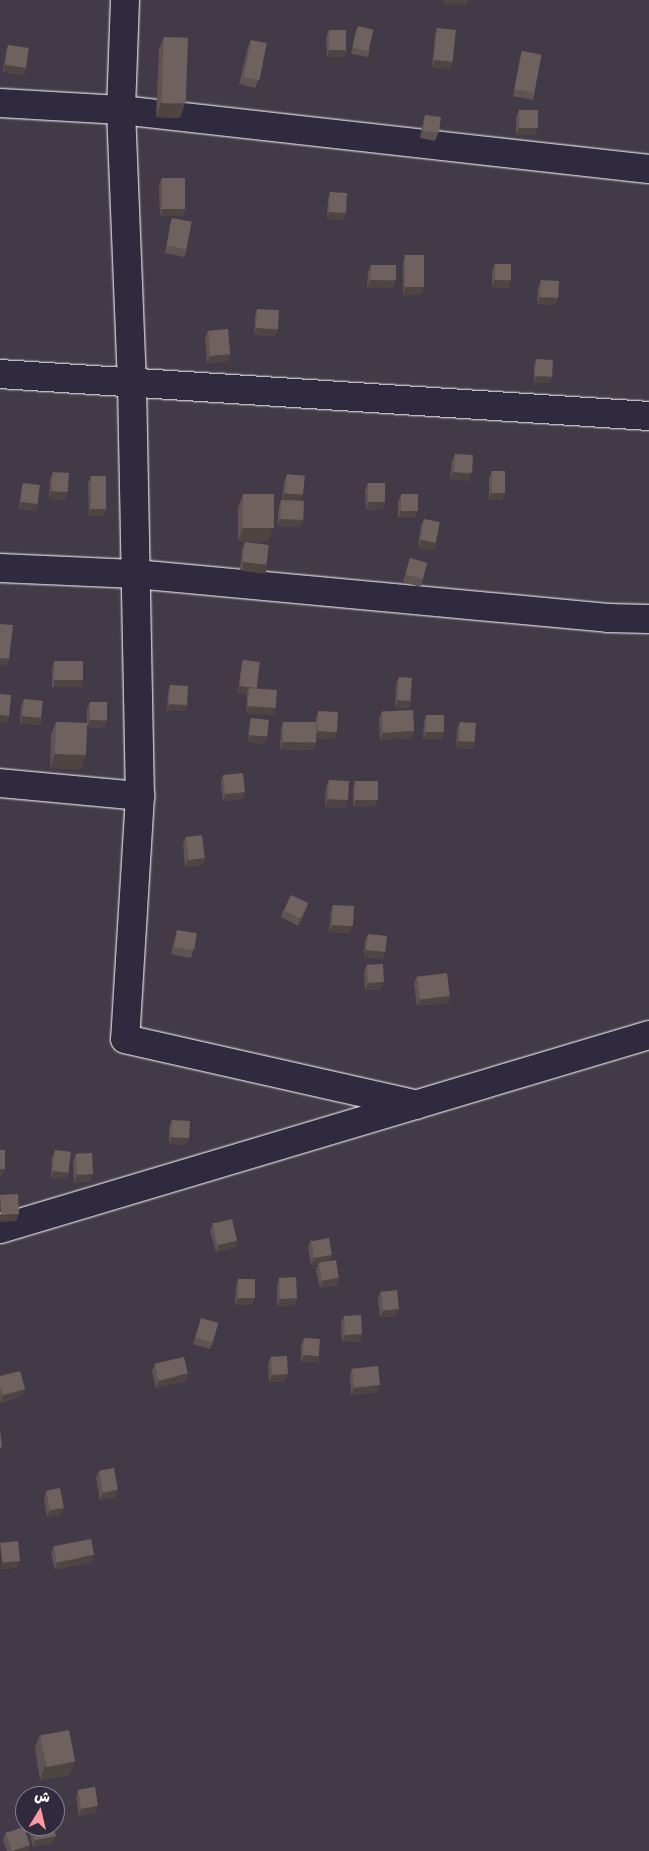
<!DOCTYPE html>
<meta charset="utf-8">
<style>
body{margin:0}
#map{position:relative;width:649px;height:1851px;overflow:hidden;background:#423b47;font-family:Caveat,"Playpen Sans Arabic",sans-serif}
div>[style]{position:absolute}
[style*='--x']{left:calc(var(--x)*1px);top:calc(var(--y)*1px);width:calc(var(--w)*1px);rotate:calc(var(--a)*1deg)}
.roads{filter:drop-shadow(0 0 1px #fff) drop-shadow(0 0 1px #fff)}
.minor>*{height:28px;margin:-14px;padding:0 14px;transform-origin:14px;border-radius:14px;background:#2f2a3d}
.wall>*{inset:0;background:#5f5451;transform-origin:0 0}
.shaded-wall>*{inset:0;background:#4e4542;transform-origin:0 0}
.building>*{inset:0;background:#6f625e;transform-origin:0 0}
span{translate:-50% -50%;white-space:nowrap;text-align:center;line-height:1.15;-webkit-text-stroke:4px #2f2a3d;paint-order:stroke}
.north{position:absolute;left:15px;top:1786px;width:50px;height:50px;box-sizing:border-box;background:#2f2a3d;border:1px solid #827f8b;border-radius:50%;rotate:9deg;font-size:14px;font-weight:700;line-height:20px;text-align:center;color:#fff}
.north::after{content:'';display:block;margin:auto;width:18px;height:22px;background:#ff9aa2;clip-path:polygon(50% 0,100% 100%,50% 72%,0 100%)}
</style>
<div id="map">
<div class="roads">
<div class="minor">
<i style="--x:125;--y:0;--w:110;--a:92.1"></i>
<i style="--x:121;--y:110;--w:273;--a:87.7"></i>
<i style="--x:132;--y:383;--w:413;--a:88.9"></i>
<i style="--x:140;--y:796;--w:243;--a:93.5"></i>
<i style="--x:125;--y:1039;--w:299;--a:12.7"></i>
<i style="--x:0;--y:103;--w:121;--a:3.3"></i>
<i style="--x:121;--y:110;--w:531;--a:6.38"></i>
<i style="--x:0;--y:374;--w:650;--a:3.7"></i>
<i style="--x:0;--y:568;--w:135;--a:2.5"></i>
<i style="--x:135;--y:574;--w:475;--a:5.3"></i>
<i style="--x:608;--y:618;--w:41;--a:1.4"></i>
<i style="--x:0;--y:783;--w:141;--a:5.3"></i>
<i style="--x:0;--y:1229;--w:677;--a:-16.64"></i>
</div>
</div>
<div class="wall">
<i style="clip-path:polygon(358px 26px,370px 50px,368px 57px,351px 54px,355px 33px)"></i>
<i style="clip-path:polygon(437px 28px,450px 69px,432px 67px,435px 35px)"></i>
<i style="clip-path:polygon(329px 30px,347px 50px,344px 57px,327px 57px,326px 37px)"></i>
<i style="clip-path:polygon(164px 37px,180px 118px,156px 117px,159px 50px)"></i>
<i style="clip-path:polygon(251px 40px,258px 81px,255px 88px,239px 84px,248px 47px)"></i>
<i style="clip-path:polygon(8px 45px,26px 68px,24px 75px,3px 72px,6px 52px)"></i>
<i style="clip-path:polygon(522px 51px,535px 93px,533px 100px,513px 96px,520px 58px)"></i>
<i style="clip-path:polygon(519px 110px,535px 135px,516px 135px,516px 117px)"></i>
<i style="clip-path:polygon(425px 115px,438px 134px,435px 141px,420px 138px,423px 122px)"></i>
<i style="clip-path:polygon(162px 178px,183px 216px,160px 216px,159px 185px)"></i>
<i style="clip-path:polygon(330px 192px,346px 213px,343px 220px,327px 219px,328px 199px)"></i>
<i style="clip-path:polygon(172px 218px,187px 250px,184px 257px,165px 253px,170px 225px)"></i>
<i style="clip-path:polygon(405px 255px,424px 287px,421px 294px,403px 295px,403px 262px)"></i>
<i style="clip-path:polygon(495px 264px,510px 281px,508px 288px,492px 287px,492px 271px)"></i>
<i style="clip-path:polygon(371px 265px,395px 281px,393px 288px,367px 288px,368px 272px)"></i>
<i style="clip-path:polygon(541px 280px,555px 305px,537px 304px,538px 287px)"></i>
<i style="clip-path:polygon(257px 309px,276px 336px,254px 335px,255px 316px)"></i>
<i style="clip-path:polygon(208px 331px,230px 354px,228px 361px,207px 363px,205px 338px)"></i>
<i style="clip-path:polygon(536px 359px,552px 376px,550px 383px,534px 383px,534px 366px)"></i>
<i style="clip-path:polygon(455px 454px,470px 474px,468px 481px,450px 479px,452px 461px)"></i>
<i style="clip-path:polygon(492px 471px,504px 493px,502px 500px,489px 500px,489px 478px)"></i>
<i style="clip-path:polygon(53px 472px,65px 500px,49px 499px,50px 479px)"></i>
<i style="clip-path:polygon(287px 474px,301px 501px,303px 520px,300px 527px,277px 526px,279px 507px,281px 500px,282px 500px,284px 482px)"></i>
<i style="clip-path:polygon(91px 476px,104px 516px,89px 516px,88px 483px)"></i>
<i style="clip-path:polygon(23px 483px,36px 511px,19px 509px,21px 491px)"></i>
<i style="clip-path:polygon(368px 483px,383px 509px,366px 510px,365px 490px)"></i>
<i style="clip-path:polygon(243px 494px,268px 542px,238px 541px,238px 508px)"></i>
<i style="clip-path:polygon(401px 495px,415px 518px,398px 518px,398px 502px)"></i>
<i style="clip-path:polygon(424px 519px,435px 550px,418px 548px,421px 526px)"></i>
<i style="clip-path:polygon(245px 542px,265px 573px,240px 570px,242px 549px)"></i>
<i style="left:410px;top:558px;width:18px;height:25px;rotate:16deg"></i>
<i style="clip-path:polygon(243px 660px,257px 688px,276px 708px,273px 715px,246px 713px,247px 694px,238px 693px,241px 667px)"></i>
<i style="clip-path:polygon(54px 662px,81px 687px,52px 687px,52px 669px)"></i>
<i style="clip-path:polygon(399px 677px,411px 701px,409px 708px,395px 707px,396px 684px)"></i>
<i style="clip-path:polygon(170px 685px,188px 704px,185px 711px,167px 711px,168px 693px)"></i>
<i style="clip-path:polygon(24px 699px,40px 725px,20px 723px,21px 706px)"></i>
<i style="clip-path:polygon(90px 702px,107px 721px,104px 728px,87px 727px,86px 755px,81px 769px,50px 768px,51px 735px,56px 722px,87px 723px,87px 709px)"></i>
<i style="clip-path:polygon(318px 711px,336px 732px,334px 739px,316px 738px,313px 750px,280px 749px,281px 729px,283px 722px,316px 722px,316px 718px)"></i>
<i style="clip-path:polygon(382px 711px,412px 738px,380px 740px,379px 718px)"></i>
<i style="clip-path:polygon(426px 715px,443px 732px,441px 739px,423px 739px,424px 722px)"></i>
<i style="clip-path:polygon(251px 718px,264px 744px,248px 742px,249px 726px)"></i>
<i style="clip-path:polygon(460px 722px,473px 749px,456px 748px,457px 729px)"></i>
<i style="clip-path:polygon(223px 775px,245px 792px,242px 799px,223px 801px,221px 782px)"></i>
<i style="clip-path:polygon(329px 780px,345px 808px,325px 807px,326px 787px)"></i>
<i style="clip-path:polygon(355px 781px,378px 799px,375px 806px,353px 807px,353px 788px)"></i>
<i style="clip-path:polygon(186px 836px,205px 858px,202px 865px,185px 867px,183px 844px)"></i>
<i style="clip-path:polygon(308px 903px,306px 911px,298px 926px,281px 917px,283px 910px)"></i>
<i style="clip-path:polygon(333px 905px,352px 926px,350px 933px,329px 932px,331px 912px)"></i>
<i style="clip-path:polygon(177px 930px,193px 951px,191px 958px,171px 954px,175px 937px)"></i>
<i style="clip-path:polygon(368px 934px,385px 952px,382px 959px,364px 957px,365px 941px)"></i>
<i style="clip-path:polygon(367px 965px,381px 989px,365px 990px,364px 972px)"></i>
<i style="clip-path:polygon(417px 976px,450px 996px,448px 1003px,417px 1006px,414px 984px)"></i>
<i style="clip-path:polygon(172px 1120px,189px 1138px,186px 1145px,169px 1144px,169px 1127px)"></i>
<i style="clip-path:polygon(55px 1150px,69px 1172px,66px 1179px,51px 1178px,52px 1158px)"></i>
<i style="clip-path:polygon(76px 1154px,91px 1181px,74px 1183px,73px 1161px)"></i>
<i style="clip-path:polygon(213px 1224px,237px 1240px,235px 1247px,216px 1252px,210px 1231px)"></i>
<i style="clip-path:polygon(311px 1240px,332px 1255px,329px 1261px,337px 1285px,320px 1288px,316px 1271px,318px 1264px,311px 1265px,308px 1247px)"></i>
<i style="clip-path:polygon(279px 1278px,297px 1298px,294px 1305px,277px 1306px,277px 1285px)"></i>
<i style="clip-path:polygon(238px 1279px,254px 1298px,252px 1305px,235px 1305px,236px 1286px)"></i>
<i style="clip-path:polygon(381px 1291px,399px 1309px,396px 1316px,380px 1317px,378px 1298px)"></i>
<i style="clip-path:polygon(344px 1316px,362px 1334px,360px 1342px,342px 1342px,341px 1323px)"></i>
<i style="clip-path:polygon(201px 1318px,213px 1342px,210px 1349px,193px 1344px)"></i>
<i style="clip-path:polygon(304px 1338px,318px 1362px,301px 1362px,301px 1346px)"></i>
<i style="clip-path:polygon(271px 1357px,288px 1374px,285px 1381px,269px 1382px,268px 1364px)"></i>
<i style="clip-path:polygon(155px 1364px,186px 1381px,156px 1388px,152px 1371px)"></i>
<i style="clip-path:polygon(352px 1368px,378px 1392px,351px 1395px,350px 1375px)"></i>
<i style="clip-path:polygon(0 1376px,25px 1389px,22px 1396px,0 1403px)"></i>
<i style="clip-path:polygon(99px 1471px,116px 1497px,100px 1500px,96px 1478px)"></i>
<i style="clip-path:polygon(46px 1491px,64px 1508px,61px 1515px,47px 1517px,44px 1498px)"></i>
<i style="clip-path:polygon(54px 1546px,92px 1562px,55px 1570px,51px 1553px)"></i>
<i style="clip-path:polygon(40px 1734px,70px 1775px,40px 1780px,35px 1748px)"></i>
<i style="clip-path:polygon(78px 1790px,95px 1813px,79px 1816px,76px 1797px)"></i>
<i style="clip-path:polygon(30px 1826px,53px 1826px,56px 1836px,53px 1843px,33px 1847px,29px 1830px)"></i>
<i style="clip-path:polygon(6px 1832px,28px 1851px,7px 1851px,3px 1840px)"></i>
</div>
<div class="shaded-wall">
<i style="clip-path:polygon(444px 0,468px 0,466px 5px,442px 4px)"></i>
<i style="clip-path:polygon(329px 50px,347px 50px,344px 57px,327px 57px)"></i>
<i style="clip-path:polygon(435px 60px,453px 61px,450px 69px,432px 67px)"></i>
<i style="left:5px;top:65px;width:21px;height:7px;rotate:8deg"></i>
<i style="clip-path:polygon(161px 103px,185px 104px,180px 118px,156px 117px)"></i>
<i style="clip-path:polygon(519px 128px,538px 128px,535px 135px,516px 135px)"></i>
<i style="clip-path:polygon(162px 209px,186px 209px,183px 216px,160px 216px)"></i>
<i style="clip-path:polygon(329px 212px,346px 213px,343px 220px,327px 219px)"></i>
<i style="clip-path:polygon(370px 280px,395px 281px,393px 288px,367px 288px)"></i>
<i style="clip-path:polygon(494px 280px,510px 281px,508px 288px,492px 287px)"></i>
<i style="clip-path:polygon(405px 287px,424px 287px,421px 294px,403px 295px)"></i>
<i style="clip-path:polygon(540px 297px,558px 298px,555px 305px,537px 304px)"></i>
<i style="clip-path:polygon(256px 328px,278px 329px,276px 336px,254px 335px)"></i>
<i style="clip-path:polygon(230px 354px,228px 361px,207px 363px,210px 356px)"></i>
<i style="clip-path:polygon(536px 376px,552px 376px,550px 383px,534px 383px)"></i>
<i style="clip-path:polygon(453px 472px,470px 474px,468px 481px,450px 479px)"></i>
<i style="clip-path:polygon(51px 491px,67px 493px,65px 500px,49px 499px)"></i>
<i style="clip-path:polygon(285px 493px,303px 495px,300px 502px,282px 500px)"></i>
<i style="clip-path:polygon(491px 493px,504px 493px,502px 500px,489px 500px)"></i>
<i style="clip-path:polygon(386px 501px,383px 509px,366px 510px,368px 502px)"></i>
<i style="left:21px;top:502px;width:17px;height:7px;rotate:7deg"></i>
<i style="clip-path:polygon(107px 508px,104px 516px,89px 516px,91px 509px)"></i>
<i style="clip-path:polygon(401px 511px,418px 511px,415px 518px,398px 518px)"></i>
<i style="clip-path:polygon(280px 519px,303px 520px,300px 527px,277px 526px)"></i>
<i style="clip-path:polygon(243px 528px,273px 528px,268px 542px,238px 541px)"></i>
<i style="clip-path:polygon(421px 540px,437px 543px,435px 550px,418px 548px)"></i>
<i style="left:243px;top:562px;width:24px;height:9px;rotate:7deg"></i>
<i style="clip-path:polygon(0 658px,9px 659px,7px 666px,0 665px)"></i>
<i style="left:54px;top:680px;width:29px;height:7px"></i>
<i style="clip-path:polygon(240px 686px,257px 688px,254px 695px,249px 688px,247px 694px,238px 693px)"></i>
<i style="clip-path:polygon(398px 700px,411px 701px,409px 708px,395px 707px)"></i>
<i style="clip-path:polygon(170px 704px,188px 704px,185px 711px,167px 711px)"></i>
<i style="clip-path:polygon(248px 706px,276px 708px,273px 715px,246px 713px)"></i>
<i style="clip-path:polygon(0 715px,9px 716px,7px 723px,0 722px)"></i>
<i style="left:22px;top:716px;width:20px;height:7px;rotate:6deg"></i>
<i style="clip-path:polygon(90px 720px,107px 721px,104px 728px,87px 727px)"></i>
<i style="clip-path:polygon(318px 731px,336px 732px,334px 739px,315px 738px)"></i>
<i style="clip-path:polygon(414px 731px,412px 738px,380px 740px,383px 733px)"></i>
<i style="clip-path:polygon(426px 732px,443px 732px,441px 739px,423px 739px)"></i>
<i style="clip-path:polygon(250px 735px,267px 737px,264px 744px,248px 742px)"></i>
<i style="clip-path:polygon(458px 741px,475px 742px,473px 749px,456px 748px)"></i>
<i style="clip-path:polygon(283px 742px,316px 743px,313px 750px,280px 749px)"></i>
<i style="clip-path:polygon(55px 754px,86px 755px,81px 769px,50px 768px)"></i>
<i style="clip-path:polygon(245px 792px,242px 799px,223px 801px,226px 794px)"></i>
<i style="clip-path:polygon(327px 799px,347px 801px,345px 808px,325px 807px)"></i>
<i style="clip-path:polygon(378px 799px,375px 806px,353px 807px,356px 800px)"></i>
<i style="clip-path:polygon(205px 858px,202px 865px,185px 867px,188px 860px)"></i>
<i style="clip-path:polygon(308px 903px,306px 911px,298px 926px,300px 919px)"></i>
<i style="clip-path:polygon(332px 925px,352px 926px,350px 933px,329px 932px)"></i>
<i style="clip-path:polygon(366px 950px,385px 952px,382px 959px,364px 957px)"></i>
<i style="clip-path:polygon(384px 982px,381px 989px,365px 990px,368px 983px)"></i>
<i style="clip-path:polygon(450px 996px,448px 1003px,417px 1006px,420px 999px)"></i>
<i style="clip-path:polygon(171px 1137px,189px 1138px,186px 1145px,169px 1144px)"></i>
<i style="clip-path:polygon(0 1169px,5px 1169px,2px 1176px,0 1176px)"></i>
<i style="clip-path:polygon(54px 1171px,69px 1172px,66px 1179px,51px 1178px)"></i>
<i style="clip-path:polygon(93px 1174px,91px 1181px,74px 1183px,77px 1175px)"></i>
<i style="clip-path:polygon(19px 1214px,16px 1221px,0 1222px,0 1215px)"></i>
<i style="clip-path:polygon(237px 1240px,235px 1247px,216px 1252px,219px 1245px)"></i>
<i style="clip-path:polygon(332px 1255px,329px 1262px,311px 1265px,314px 1258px)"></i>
<i style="clip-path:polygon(339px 1278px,337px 1285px,320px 1288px,322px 1281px)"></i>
<i style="clip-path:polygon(238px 1298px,254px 1298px,252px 1305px,235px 1305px)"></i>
<i style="clip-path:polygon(297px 1298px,294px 1305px,277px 1306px,280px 1299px)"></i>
<i style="clip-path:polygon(399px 1309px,396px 1316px,380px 1317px,383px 1310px)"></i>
<i style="clip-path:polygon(362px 1334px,360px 1342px,342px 1342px,345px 1335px)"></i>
<i style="clip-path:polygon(304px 1355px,320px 1355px,318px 1362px,301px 1362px)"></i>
<i style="clip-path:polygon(188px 1374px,186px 1381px,156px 1388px,159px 1381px)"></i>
<i style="clip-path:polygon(288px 1374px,285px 1381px,269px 1382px,272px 1375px)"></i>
<i style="clip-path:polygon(380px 1385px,378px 1392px,351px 1395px,354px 1388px)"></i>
<i style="clip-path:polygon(25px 1389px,22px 1396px,0 1403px,3px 1395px)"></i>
<i style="clip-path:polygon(118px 1490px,116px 1497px,100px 1500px,103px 1493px)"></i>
<i style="clip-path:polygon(64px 1508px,61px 1515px,47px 1517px,50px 1510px)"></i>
<i style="clip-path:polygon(94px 1555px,92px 1562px,55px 1570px,57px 1563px)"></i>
<i style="clip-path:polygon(20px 1561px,17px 1568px,0 1570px,1px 1563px)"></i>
<i style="clip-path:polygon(75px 1761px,70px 1775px,40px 1780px,45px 1766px)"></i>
<i style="clip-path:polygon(98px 1806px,95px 1813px,79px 1816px,81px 1809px)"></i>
<i style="clip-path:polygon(56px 1836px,53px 1843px,33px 1847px,35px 1840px)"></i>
<i style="clip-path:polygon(30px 1845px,28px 1851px,12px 1851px)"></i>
</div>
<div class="building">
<i style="left:358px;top:26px;width:16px;height:22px;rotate:14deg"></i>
<i style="left:437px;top:28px;width:19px;height:32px;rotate:6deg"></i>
<i style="left:329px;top:30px;width:17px;height:20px"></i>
<i style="left:164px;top:37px;width:24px;height:66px;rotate:2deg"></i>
<i style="left:251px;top:40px;width:16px;height:38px;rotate:11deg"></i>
<i style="left:8px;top:45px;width:21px;height:20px;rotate:8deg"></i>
<i style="left:522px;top:51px;width:20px;height:39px;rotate:11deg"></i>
<i style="left:519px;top:110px;width:19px;height:18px"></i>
<i style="left:425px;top:115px;width:16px;height:16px;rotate:7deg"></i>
<i style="left:162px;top:178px;width:23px;height:31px"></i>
<i style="left:330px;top:192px;width:17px;height:20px;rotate:3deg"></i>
<i style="left:172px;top:218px;width:20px;height:28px;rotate:11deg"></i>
<i style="left:405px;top:255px;width:19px;height:32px"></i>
<i style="left:495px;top:264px;width:16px;height:16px"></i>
<i style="left:371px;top:265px;width:25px;height:15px"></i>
<i style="left:541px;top:280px;width:18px;height:17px;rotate:3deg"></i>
<i style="left:257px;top:309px;width:22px;height:19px;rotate:3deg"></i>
<i style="left:228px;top:329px;width:25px;height:20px;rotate:85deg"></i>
<i style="left:536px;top:359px;width:17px;height:17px;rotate:3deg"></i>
<i style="left:455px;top:454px;width:18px;height:18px;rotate:3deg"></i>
<i style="left:492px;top:471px;width:13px;height:22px"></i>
<i style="left:53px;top:472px;width:16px;height:19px;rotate:4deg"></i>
<i style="left:287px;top:474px;width:18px;height:19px;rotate:6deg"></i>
<i style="left:91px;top:476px;width:15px;height:33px"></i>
<i style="left:23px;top:483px;width:17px;height:19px;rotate:7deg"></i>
<i style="left:368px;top:483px;width:17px;height:19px"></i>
<i style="left:243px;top:494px;width:31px;height:34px"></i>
<i style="left:418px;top:494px;width:17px;height:17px;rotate:90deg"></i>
<i style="left:281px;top:500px;width:23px;height:19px;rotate:2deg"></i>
<i style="left:424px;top:519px;width:16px;height:21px;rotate:11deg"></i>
<i style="left:245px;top:542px;width:24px;height:20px;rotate:7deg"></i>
<i style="left:410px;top:558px;width:18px;height:17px;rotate:16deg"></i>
<i style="clip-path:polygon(0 624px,13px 625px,9px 659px,0 658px)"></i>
<i style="left:243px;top:660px;width:17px;height:26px;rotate:7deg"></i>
<i style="left:83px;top:661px;width:19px;height:29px;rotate:90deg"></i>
<i style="left:399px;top:677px;width:13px;height:23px;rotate:4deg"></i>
<i style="left:170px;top:685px;width:18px;height:19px;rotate:3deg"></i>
<i style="left:249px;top:688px;width:28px;height:18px;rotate:4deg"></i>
<i style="clip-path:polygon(0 694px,11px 695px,9px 716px,0 715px)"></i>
<i style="left:24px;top:699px;width:19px;height:17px;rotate:6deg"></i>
<i style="left:90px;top:702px;width:17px;height:18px"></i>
<i style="left:413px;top:710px;width:21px;height:31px;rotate:87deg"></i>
<i style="left:318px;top:711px;width:20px;height:20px;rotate:3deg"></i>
<i style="left:426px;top:715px;width:18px;height:17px"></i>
<i style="left:251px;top:718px;width:18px;height:17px;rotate:6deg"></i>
<i style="left:56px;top:722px;width:31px;height:32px;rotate:2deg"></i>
<i style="left:283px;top:722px;width:33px;height:20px"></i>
<i style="left:460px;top:722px;width:16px;height:19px;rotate:4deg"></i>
<i style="left:243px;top:773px;width:19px;height:20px;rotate:84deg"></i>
<i style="left:329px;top:780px;width:20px;height:19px;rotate:3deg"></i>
<i style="left:355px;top:781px;width:23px;height:19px"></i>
<i style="left:202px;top:835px;width:23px;height:16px;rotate:83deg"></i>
<i style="left:291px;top:895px;width:19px;height:17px;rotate:25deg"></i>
<i style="left:333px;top:905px;width:21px;height:20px;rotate:3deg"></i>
<i style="left:177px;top:930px;width:20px;height:17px;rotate:9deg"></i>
<i style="left:368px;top:934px;width:19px;height:16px;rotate:6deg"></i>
<i style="left:383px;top:964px;width:18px;height:16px;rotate:87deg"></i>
<i style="left:447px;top:973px;width:23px;height:30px;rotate:83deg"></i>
<i style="left:172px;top:1120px;width:18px;height:17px;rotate:3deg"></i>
<i style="left:0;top:1150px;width:5px;height:19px"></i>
<i style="left:55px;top:1150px;width:16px;height:21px;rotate:7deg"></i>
<i style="left:92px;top:1153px;width:21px;height:16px;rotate:87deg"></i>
<i style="left:18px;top:1194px;width:20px;height:18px;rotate:87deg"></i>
<i style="left:232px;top:1219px;width:22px;height:20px;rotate:77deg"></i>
<i style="left:329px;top:1238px;width:17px;height:18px;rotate:80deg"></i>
<i style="left:336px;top:1260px;width:18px;height:17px;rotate:81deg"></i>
<i style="left:296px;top:1277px;width:21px;height:17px;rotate:87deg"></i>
<i style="left:238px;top:1279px;width:17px;height:19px"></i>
<i style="left:397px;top:1290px;width:19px;height:16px;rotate:84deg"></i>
<i style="left:361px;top:1315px;width:19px;height:17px;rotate:87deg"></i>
<i style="left:201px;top:1318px;width:18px;height:20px;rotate:16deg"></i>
<i style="left:304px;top:1338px;width:16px;height:17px;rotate:4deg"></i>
<i style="left:287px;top:1356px;width:18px;height:16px;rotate:87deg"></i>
<i style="left:184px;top:1357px;width:17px;height:30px;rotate:77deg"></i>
<i style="left:378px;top:1366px;width:19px;height:26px;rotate:84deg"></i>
<i style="clip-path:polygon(20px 1371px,25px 1389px,3px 1395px,0 1386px,0 1376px)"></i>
<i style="clip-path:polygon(0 1429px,2px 1447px,0 1448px)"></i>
<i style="left:114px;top:1468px;width:22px;height:15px;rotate:80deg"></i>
<i style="left:60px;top:1488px;width:20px;height:14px;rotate:79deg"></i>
<i style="left:91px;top:1539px;width:16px;height:38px;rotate:79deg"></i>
<i style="left:18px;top:1541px;width:20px;height:18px;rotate:84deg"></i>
<i style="left:69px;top:1730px;width:32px;height:29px;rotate:79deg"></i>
<i style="left:95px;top:1787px;width:19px;height:17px;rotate:81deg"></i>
<i style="clip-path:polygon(32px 1826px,53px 1826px,56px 1836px,35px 1840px)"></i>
<i style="left:24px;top:1827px;width:19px;height:19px;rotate:72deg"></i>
</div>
<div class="north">ش</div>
</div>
